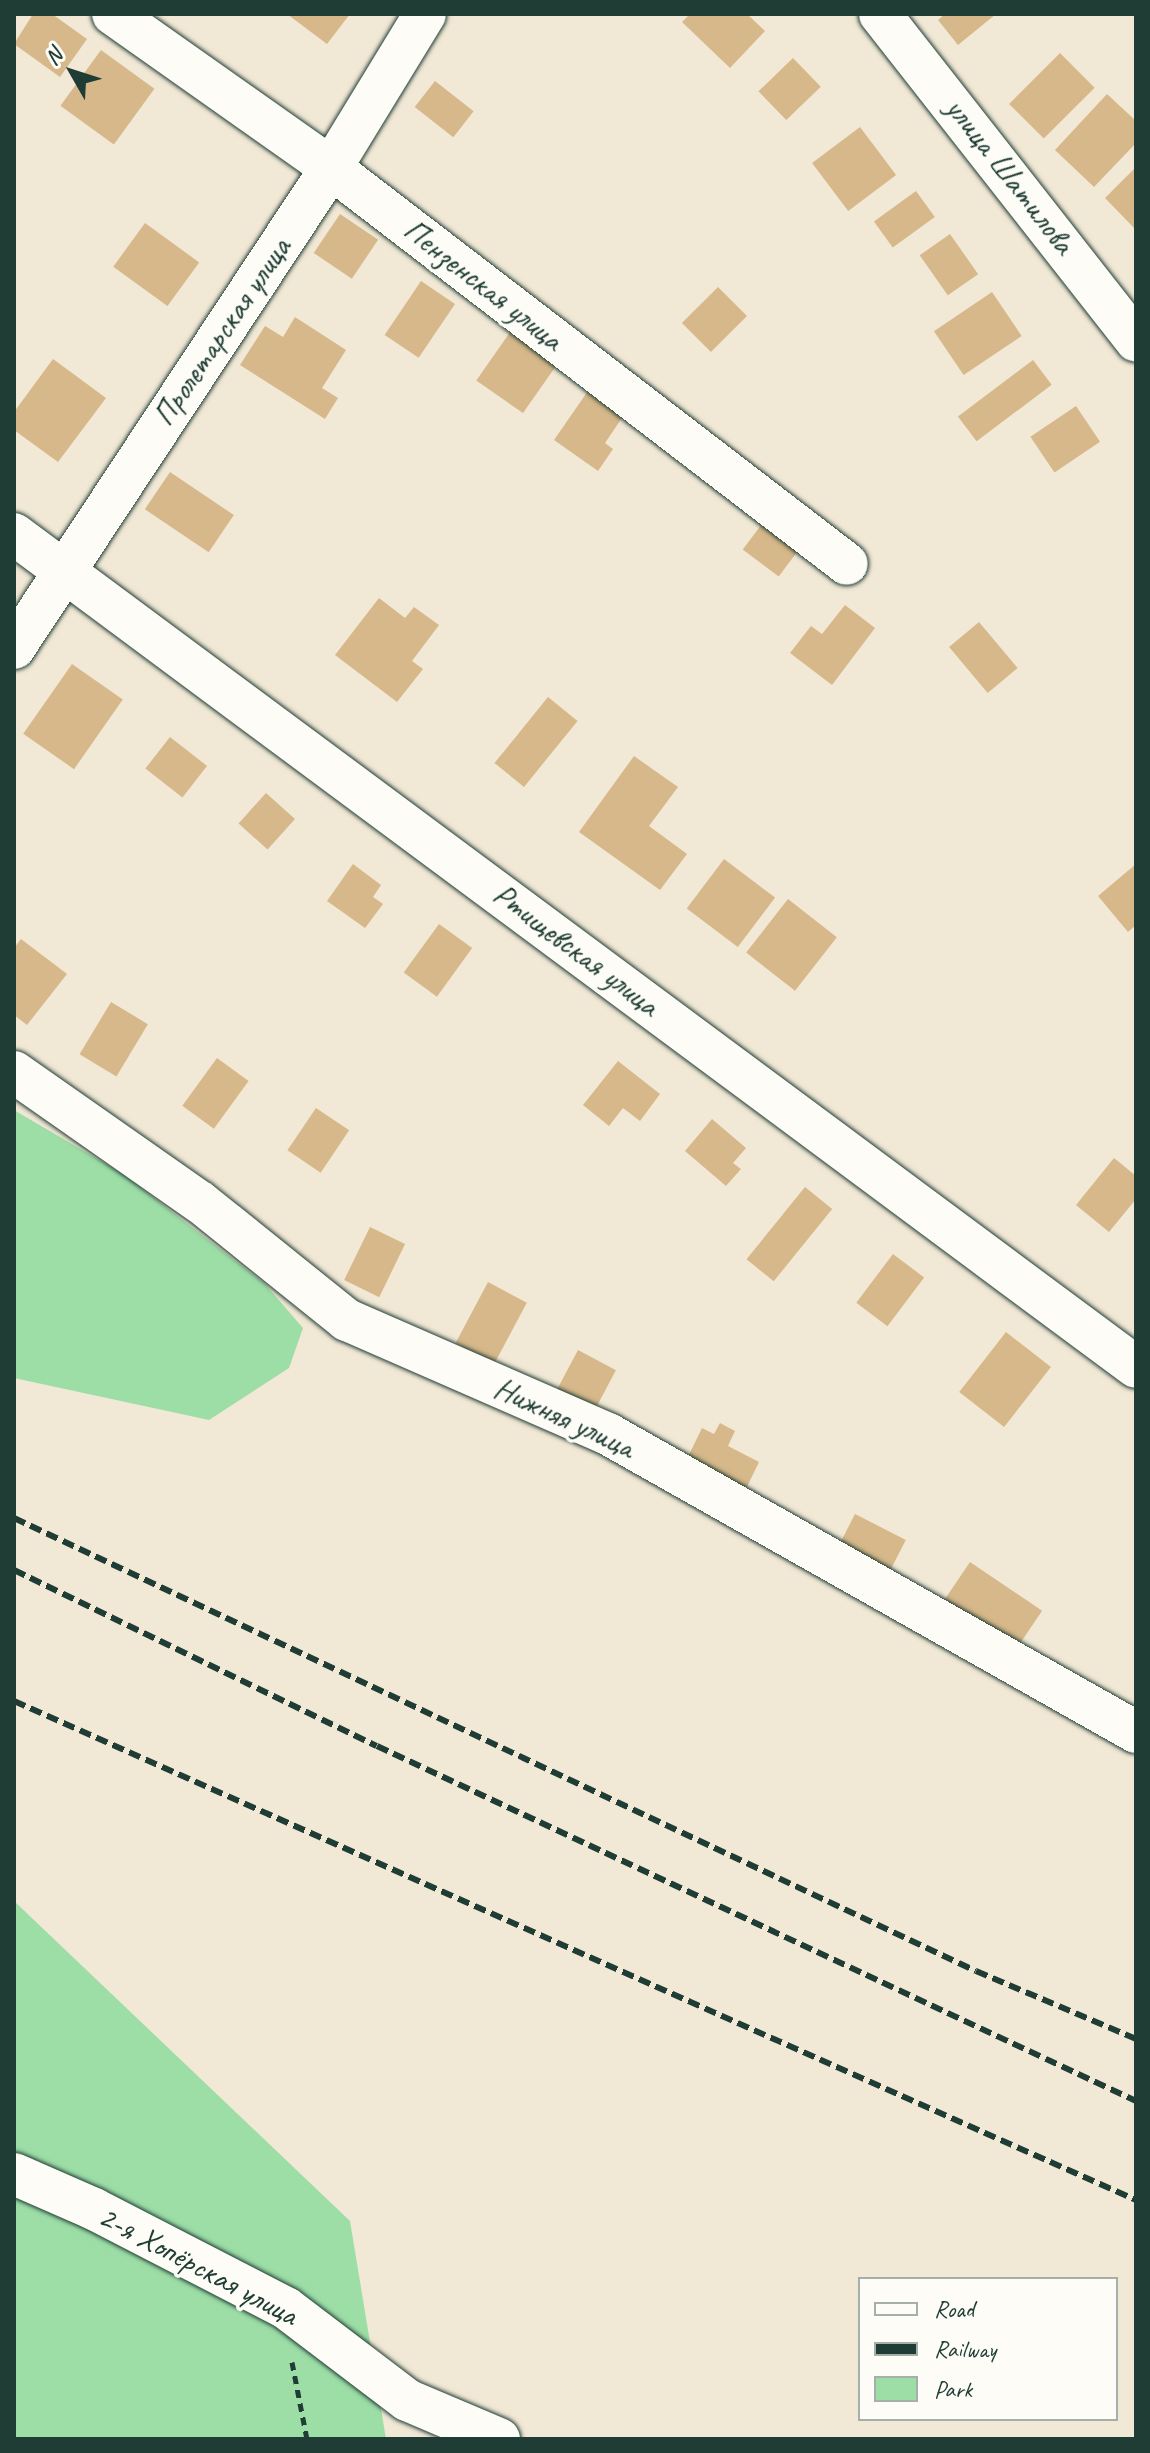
<!DOCTYPE html>
<meta charset="utf-8">
<style>
body{margin:0}
#map{position:relative;width:1150px;height:2453px;overflow:hidden;background:#f2e8d6;font-family:Caveat,sans-serif}
div>[style]{position:absolute}
[style*='--x']{left:calc(var(--x)*1px);top:calc(var(--y)*1px);width:calc(var(--w)*1px);rotate:calc(var(--a)*1deg)}
.green>*{inset:0;background:#9ddea7}
.building>*{inset:0;background:#d7b88a;transform-origin:0 0}
.path>*{height:5px;margin-top:-2.5px;transform-origin:0;background:repeating-linear-gradient(90deg,#1f3d34 0 8px,transparent 0 14px)}
.roads{filter:drop-shadow(0 0 2px #1f3d34) drop-shadow(0 0 2px #1f3d34)}
.street>*{height:42px;margin:-21px;padding:0 21px;transform-origin:21px;border-radius:21px;background:#fdfcf7}
.rail>*{height:6px;margin-top:-3px;transform-origin:0;background:repeating-linear-gradient(90deg,#1f3d34 0 12px,transparent 0 18px)}
span{translate:-50% -50%;white-space:nowrap;text-align:center;line-height:1.15;-webkit-text-stroke:7px #fdfcf7;paint-order:stroke}
.street-label{font-size:32px;color:#1f3d34}
.frame{position:absolute;inset:0;border:16px solid #1f3d34;pointer-events:none}
.legend{position:absolute;left:858px;top:2277px;width:260px;height:144px;box-sizing:border-box;background:#fdfcf7;border:2px solid #a4b0a9;margin:0;padding:10px 14px;list-style:none;font-size:24px;color:#1f3d34}
.legend li{display:flex;align-items:center;gap:16px;height:40px}
.legend b{width:40px;border:2px solid #a4b0a9}
.north{position:absolute;left:32px;top:32px;width:80px;height:80px;-webkit-text-stroke:6px #fdfcf7;paint-order:stroke;rotate:309deg;font-size:22px;font-weight:700;line-height:32px;text-align:center;color:#1f3d34}
.north::after{content:'';display:block;margin:auto;width:28px;height:36px;background:#1f3d34;clip-path:polygon(50% 0,100% 100%,50% 72%,0 100%)}
</style>
<div id="map">
<div class="green">
<i style="clip-path:polygon(14px 1110px,123px 1174px,265px 1284px,303px 1328px,289px 1368px,209px 1420px,14px 1378px)"></i>
<i style="clip-path:polygon(14px 1901px,350px 2221px,386px 2439px,14px 2439px)"></i>
</div>
<div class="building">
<i style="clip-path:polygon(33px 14px,52px 14px,87px 39px,60px 77px,14px 44px)"></i>
<i style="clip-path:polygon(287px 14px,350px 14px,327px 44px)"></i>
<i style="clip-path:polygon(690px 14px,747px 14px,765px 31px,730px 68px,682px 22px)"></i>
<i style="clip-path:polygon(945px 14px,996px 14px,958px 45px,938px 20px)"></i>
<i style="left:101px;top:50px;width:66px;height:69px;rotate:36deg"></i>
<i style="left:1060px;top:53px;width:49px;height:72px;rotate:45deg"></i>
<i style="left:793px;top:58px;width:40px;height:48px;rotate:46deg"></i>
<i style="left:435px;top:81px;width:49px;height:33px;rotate:38deg"></i>
<i style="clip-path:polygon(1107px 94px,1136px 121px,1136px 143px,1094px 187px,1055px 150px)"></i>
<i style="left:860px;top:127px;width:60px;height:60px;rotate:53deg"></i>
<i style="clip-path:polygon(1136px 167px,1136px 230px,1105px 198px)"></i>
<i style="left:916px;top:191px;width:32px;height:52px;rotate:54deg"></i>
<i style="left:340px;top:214px;width:46px;height:47px;rotate:34deg"></i>
<i style="left:145px;top:223px;width:67px;height:54px;rotate:36deg"></i>
<i style="left:950px;top:234px;width:49px;height:37px;rotate:55deg"></i>
<i style="left:421px;top:281px;width:41px;height:65px;rotate:34deg"></i>
<i style="left:718px;top:287px;width:41px;height:51px;rotate:45deg"></i>
<i style="left:992px;top:292px;width:53px;height:70px;rotate:56deg"></i>
<i style="clip-path:polygon(295px 317px,346px 350px,322px 388px,338px 398px,325px 419px,240px 365px,265px 326px,283px 337px)"></i>
<i style="left:513px;top:328px;width:57px;height:64px;rotate:35deg"></i>
<i style="clip-path:polygon(53px 359px,106px 398px,58px 462px,14px 430px,14px 412px)"></i>
<i style="left:1033px;top:360px;width:31px;height:94px;rotate:53deg"></i>
<i style="clip-path:polygon(590px 388px,626px 412px,605px 443px,613px 449px,598px 471px,554px 440px)"></i>
<i style="left:1076px;top:406px;width:43px;height:55px;rotate:56deg"></i>
<i style="left:170px;top:472px;width:77px;height:45px;rotate:34deg"></i>
<i style="left:768px;top:516px;width:45px;height:42px;rotate:37deg"></i>
<i style="clip-path:polygon(379px 598px,405px 618px,414px 607px,439px 625px,412px 661px,423px 669px,397px 702px,335px 655px)"></i>
<i style="clip-path:polygon(845px 605px,875px 628px,832px 685px,790px 653px,811px 626px,822px 634px)"></i>
<i style="left:979px;top:622px;width:60px;height:39px;rotate:50deg"></i>
<i style="left:72px;top:664px;width:62px;height:85px;rotate:35deg"></i>
<i style="left:548px;top:697px;width:38px;height:85px;rotate:39deg"></i>
<i style="left:170px;top:737px;width:47px;height:40px;rotate:38deg"></i>
<i style="clip-path:polygon(634px 756px,678px 787px,649px 826px,687px 854px,660px 890px,579px 832px)"></i>
<i style="left:266px;top:793px;width:39px;height:41px;rotate:42deg"></i>
<i style="left:724px;top:859px;width:64px;height:62px;rotate:37deg"></i>
<i style="clip-path:polygon(353px 864px,381px 885px,373px 897px,383px 904px,365px 928px,327px 901px)"></i>
<i style="clip-path:polygon(1136px 864px,1136px 925px,1128px 932px,1098px 896px)"></i>
<i style="left:788px;top:899px;width:62px;height:68px;rotate:38deg"></i>
<i style="left:439px;top:924px;width:41px;height:60px;rotate:36deg"></i>
<i style="clip-path:polygon(21px 939px,67px 974px,27px 1025px,14px 1015px,14px 948px)"></i>
<i style="left:111px;top:1002px;width:43px;height:61px;rotate:31deg"></i>
<i style="left:217px;top:1058px;width:39px;height:59px;rotate:36deg"></i>
<i style="clip-path:polygon(618px 1061px,660px 1094px,640px 1121px,623px 1108px,609px 1126px,583px 1105px)"></i>
<i style="left:316px;top:1108px;width:40px;height:51px;rotate:34deg"></i>
<i style="clip-path:polygon(712px 1119px,746px 1148px,733px 1163px,741px 1169px,726px 1186px,685px 1151px)"></i>
<i style="clip-path:polygon(1114px 1158px,1136px 1176px,1136px 1199px,1109px 1232px,1076px 1205px)"></i>
<i style="left:805px;top:1187px;width:35px;height:93px;rotate:39deg"></i>
<i style="left:370px;top:1227px;width:39px;height:59px;rotate:26deg"></i>
<i style="left:893px;top:1254px;width:39px;height:61px;rotate:37deg"></i>
<i style="left:488px;top:1282px;width:44px;height:69px;rotate:28deg"></i>
<i style="left:1006px;top:1332px;width:57px;height:76px;rotate:38deg"></i>
<i style="left:578px;top:1350px;width:43px;height:50px;rotate:28deg"></i>
<i style="clip-path:polygon(720px 1423px,735px 1431px,728px 1446px,759px 1462px,743px 1495px,684px 1465px,702px 1428px,714px 1434px)"></i>
<i style="left:855px;top:1514px;width:57px;height:38px;rotate:27deg"></i>
<i style="left:970px;top:1562px;width:87px;height:45px;rotate:34deg"></i>
</div>
<div class="path">
<i style="--x:292;--y:2362;--w:78;--a:79"></i>
</div>
<div class="roads">
<div class="street">
<i style="--x:113;--y:14;--w:267;--a:35.2"></i>
<i style="--x:331;--y:168;--w:650;--a:37.5"></i>
<i style="--x:880;--y:14;--w:415;--a:51.9"></i>
<i style="--x:14;--y:534;--w:1397;--a:36.59"></i>
<i style="--x:14;--y:648;--w:575;--a:-56.56"></i>
<i style="--x:331;--y:168;--w:180;--a:-58.6"></i>
<i style="--x:14;--y:1072;--w:227;--a:35"></i>
<i style="--x:200;--y:1202;--w:189;--a:38.8"></i>
<i style="--x:347;--y:1320;--w:285;--a:23.6"></i>
<i style="--x:608;--y:1434;--w:606;--a:29.44"></i>
<i style="--x:14;--y:2174;--w:87;--a:23.6"></i>
<i style="--x:94;--y:2209;--w:216;--a:27.3"></i>
<i style="--x:286;--y:2308;--w:152;--a:37.2"></i>
<i style="--x:407;--y:2400;--w:100;--a:23"></i>
</div>
</div>
<div class="rail">
<i style="--x:14;--y:1518;--w:1063;--a:25.22"></i>
<i style="--x:976;--y:1971;--w:174;--a:23"></i>
<i style="--x:14;--y:1570;--w:403;--a:25.9"></i>
<i style="--x:377;--y:1746;--w:838;--a:25.07"></i>
<i style="--x:14;--y:1701;--w:1228;--a:23.98"></i>
</div>
<div class="street-label">
<span style="left:1010px;top:176px;rotate:52deg">улица Шатилова</span>
<span style="left:483px;top:285px;rotate:38deg">Пензенская улица</span>
<span style="left:222px;top:332px;rotate:-56deg">Пролетарская улица</span>
<span style="left:576px;top:950px;rotate:37deg">Ртищевская улица</span>
<span style="left:564px;top:1418px;rotate:25deg">Нижняя улица</span>
<span style="left:198px;top:2266px;rotate:28deg">2-я Хопёрская улица</span>
</div>
<div class="frame"></div>
<ul class="legend">
<li><b style="height:10px;background:#fdfcf7"></b>Road</li>
<li><b style="height:10px;background:#1f3d34"></b>Railway</li>
<li><b style="height:22px;background:#9ddea7"></b>Park</li>
</ul>
<div class="north">N</div>
</div>
